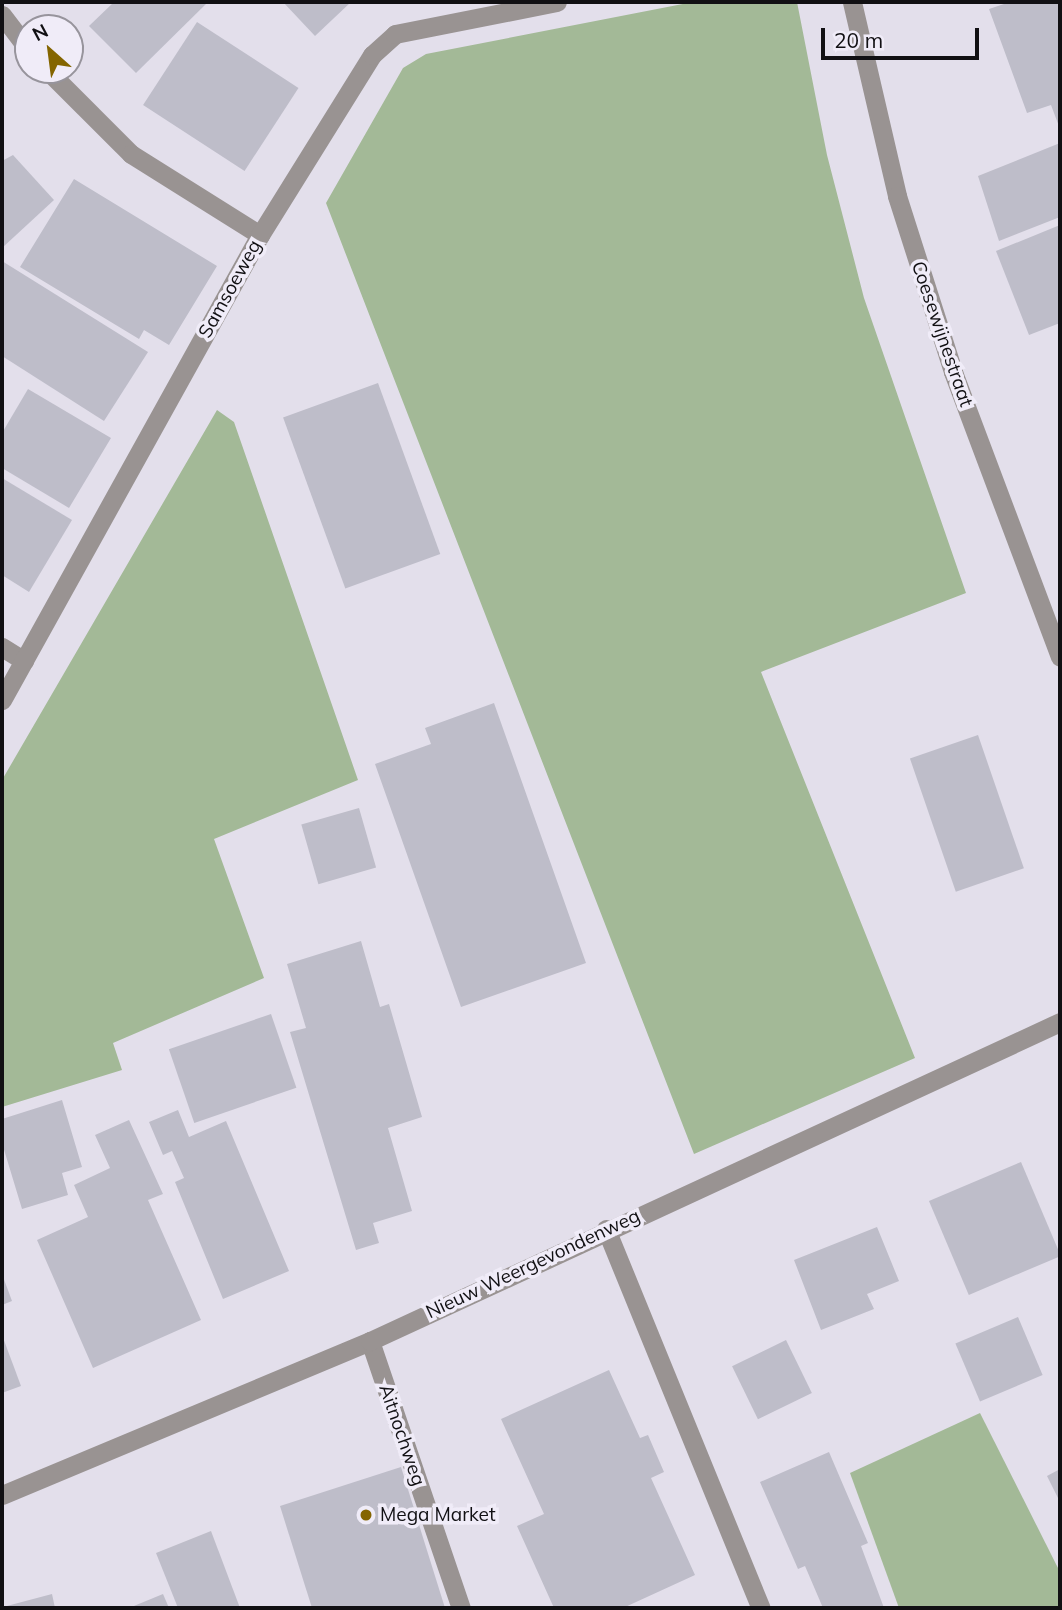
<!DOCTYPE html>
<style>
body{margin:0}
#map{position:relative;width:1062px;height:1610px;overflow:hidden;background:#e3dfeb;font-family:Mulish,sans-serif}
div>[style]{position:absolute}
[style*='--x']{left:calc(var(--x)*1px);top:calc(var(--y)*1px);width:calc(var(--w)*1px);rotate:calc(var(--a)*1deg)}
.green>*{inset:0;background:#a3b997}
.building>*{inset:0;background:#bebdc9;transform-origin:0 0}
.service>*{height:19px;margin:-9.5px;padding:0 9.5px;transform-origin:9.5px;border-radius:9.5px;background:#999392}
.minor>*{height:19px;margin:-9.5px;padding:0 9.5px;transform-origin:9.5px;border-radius:9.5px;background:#999392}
.tertiary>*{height:19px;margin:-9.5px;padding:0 9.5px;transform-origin:9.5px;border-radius:9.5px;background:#999392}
.dots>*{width:19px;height:19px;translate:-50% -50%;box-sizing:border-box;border:4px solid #f0ecf8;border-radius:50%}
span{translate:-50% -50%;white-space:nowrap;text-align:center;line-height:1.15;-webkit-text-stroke:7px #f0ecf8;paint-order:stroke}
.street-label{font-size:19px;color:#111013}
.poi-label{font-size:19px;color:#111013}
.left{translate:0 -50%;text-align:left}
.frame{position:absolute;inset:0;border:4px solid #111013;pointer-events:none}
.north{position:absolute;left:14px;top:14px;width:70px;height:70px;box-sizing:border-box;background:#f0ecf8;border:2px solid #97949c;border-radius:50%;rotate:332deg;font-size:19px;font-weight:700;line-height:28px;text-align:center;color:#111013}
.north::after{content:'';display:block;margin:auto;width:24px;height:32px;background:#846500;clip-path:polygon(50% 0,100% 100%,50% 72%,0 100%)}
.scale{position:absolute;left:821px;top:28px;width:158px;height:32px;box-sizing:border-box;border:4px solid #111013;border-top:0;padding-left:9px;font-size:21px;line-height:24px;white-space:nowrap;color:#111013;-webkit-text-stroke:5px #f0ecf8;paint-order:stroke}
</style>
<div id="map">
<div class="green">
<i style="clip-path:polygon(693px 2px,797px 2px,827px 155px,864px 298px,966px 593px,761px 672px,915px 1058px,694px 1154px,326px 203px,403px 68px,426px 54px)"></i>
<i style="clip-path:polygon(217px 410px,234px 422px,358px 780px,214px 839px,264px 978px,113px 1043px,122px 1070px,2px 1107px,2px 780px)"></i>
<i style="clip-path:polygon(980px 1413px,1060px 1572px,1060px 1608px,899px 1608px,850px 1473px)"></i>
</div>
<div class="building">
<i style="clip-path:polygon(114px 2px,208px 2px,136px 73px,89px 26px)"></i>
<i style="clip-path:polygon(283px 2px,351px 2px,315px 36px)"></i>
<i style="clip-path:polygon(1010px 2px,1060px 2px,1060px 129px,1051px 105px,1027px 113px,989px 9px)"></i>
<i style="left:197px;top:22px;width:121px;height:99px;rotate:33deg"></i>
<i style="clip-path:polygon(1060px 143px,1060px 217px,999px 241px,978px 176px)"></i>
<i style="clip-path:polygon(13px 155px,54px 200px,2px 248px,2px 161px)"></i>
<i style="clip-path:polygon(74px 179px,217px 266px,169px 345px,144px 330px,139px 339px,20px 267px)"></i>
<i style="clip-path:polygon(1060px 225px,1060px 323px,1029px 335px,996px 251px)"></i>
<i style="clip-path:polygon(2px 261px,148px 352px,104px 421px,2px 356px)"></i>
<i style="left:378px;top:383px;width:182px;height:101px;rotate:70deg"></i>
<i style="clip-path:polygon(28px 389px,111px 438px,69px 508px,2px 468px,2px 433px)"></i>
<i style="clip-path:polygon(2px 478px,72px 520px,29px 592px,2px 575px)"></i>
<i style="clip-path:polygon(494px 703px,586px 963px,461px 1007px,375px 764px,431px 744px,425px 728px)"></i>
<i style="left:978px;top:735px;width:141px;height:72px;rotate:71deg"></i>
<i style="left:359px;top:808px;width:62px;height:60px;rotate:74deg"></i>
<i style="clip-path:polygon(361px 941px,380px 1007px,389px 1004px,422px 1117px,388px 1128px,412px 1211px,373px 1223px,379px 1243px,356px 1250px,290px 1032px,306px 1028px,287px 964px)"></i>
<i style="left:271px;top:1014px;width:78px;height:108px;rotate:71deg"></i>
<i style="clip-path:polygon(62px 1100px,82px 1167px,62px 1173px,68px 1195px,22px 1209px,2px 1143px,2px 1119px)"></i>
<i style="clip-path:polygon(178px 1110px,189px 1137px,226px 1121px,289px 1271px,223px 1299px,175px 1182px,184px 1178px,172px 1151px,163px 1155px,149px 1122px)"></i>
<i style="clip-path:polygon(129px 1120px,163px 1194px,148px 1200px,201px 1320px,93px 1368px,37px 1240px,88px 1217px,74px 1185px,110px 1168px,95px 1135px)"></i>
<i style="left:1021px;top:1162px;width:102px;height:100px;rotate:67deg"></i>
<i style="clip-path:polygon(877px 1227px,899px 1281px,867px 1294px,874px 1309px,821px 1330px,794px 1260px)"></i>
<i style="clip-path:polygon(2px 1274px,12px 1301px,2px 1305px)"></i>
<i style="left:1018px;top:1317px;width:63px;height:68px;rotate:67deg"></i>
<i style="clip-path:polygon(2px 1335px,21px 1386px,2px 1393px)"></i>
<i style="left:786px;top:1340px;width:59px;height:60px;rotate:64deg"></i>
<i style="clip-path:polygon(609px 1370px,640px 1438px,648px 1435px,664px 1472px,651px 1478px,695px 1575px,623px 1608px,554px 1608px,517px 1526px,544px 1514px,501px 1419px)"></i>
<i style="clip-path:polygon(829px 1452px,868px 1543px,861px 1546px,884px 1608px,823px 1608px,805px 1566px,798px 1569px,760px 1482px)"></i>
<i style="clip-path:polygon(401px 1467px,445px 1608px,312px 1608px,280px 1506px)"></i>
<i style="clip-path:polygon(1060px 1469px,1060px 1502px,1047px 1476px)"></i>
<i style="clip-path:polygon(211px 1531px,240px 1608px,178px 1608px,156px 1553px)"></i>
<i style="clip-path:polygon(52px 1594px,55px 1608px,3px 1608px,3px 1607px)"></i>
<i style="clip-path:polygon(163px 1594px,169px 1608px,129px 1608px)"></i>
</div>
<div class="service">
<i style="--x:606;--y:1229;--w:409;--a:67.8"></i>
</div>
<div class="minor">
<i style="--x:2;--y:15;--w:43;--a:52.6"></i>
<i style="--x:47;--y:70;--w:119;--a:45"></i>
<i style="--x:131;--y:154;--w:152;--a:32.1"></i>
<i style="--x:2;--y:647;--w:26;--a:32"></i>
<i style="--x:2;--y:700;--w:532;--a:-60.98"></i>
<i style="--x:260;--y:235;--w:212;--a:-58.1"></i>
<i style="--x:372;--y:55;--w:31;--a:-42"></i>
<i style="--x:395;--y:34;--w:165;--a:-11.2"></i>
<i style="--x:370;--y:1341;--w:282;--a:71.2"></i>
</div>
<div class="tertiary">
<i style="--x:852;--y:2;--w:199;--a:76.9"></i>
<i style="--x:897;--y:196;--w:185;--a:72.3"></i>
<i style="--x:953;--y:372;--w:304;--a:69.4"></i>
<i style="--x:2;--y:1495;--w:399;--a:-22.7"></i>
<i style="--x:370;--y:1341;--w:760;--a:-24.81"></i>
</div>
<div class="dots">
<i style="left:366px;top:1515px;background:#846500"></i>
</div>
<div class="street-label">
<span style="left:230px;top:289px;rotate:-61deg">Samsoeweg</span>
<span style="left:942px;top:334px;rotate:71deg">Coesewijnestraat</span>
<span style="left:533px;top:1264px;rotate:-25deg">Nieuw Weergevondenweg</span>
<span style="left:402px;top:1435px;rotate:71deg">Aitnochweg</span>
</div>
<div class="poi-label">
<span class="left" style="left:380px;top:1515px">Mega Market</span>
</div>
<div class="frame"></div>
<div class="north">N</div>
<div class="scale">20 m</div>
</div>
